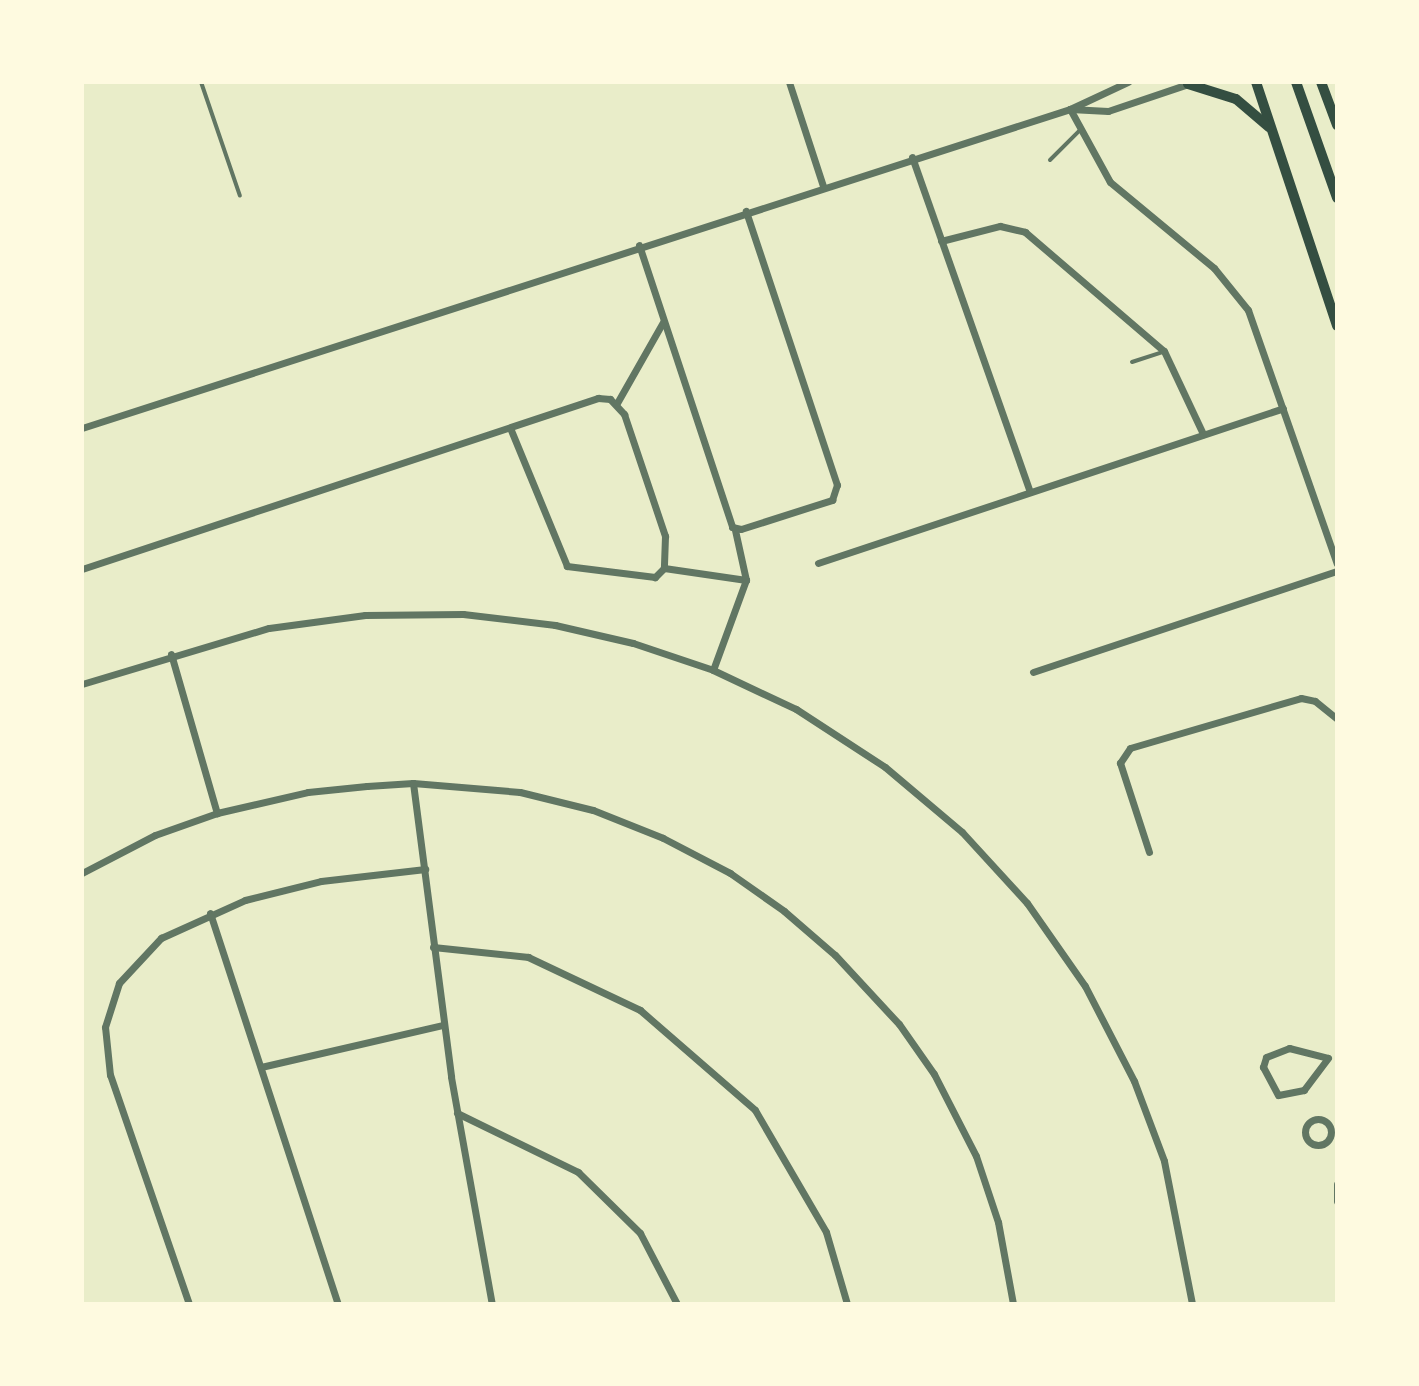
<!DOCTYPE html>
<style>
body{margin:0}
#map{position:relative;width:1419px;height:1386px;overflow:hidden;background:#e9edc9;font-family:"PT Sans Narrow",sans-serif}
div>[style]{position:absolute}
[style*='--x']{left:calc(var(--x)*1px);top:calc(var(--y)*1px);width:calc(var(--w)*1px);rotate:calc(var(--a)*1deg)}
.service>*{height:4px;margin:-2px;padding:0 2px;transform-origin:2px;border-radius:2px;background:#617663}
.minor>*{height:7px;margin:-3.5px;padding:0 3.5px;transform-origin:3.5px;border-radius:3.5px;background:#617663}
.minor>.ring{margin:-3.5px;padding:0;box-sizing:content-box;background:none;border:7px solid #617663;border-radius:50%}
.secondary>*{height:10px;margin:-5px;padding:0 5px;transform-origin:5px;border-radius:5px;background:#344e41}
span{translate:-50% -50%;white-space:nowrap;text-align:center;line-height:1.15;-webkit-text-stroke:6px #fefae0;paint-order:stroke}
.frame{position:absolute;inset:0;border:84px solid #fefae0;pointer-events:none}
</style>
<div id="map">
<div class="service">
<i style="--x:201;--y:82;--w:120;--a:71.1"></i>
<i style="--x:1050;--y:160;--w:42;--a:-45"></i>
<i style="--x:1132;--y:362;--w:32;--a:-18"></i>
</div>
<div class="minor">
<i style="--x:789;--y:82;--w:109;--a:71.9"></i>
<i style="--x:1070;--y:109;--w:83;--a:61.3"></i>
<i style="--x:1110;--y:182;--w:135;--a:39.6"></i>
<i style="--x:1214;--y:268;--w:54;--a:51"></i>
<i style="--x:1248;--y:310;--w:269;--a:70.7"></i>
<i style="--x:1070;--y:109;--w:38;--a:3"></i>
<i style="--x:1108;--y:111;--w:88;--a:-18.6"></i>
<i style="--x:912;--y:157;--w:355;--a:70.6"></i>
<i style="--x:941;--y:241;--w:61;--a:-14.3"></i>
<i style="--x:1000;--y:226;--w:26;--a:13"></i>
<i style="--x:1025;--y:232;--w:183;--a:40.6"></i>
<i style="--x:1164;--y:351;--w:92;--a:64.8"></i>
<i style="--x:639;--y:245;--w:297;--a:71.7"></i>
<i style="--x:732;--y:527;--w:9;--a:13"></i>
<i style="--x:741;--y:529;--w:96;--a:-17.7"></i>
<i style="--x:832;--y:500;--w:16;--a:-72"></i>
<i style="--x:837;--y:485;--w:289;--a:-108.4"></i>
<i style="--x:617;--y:403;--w:93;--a:-60.4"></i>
<i style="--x:82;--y:428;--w:1038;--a:-17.89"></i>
<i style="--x:1070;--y:109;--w:64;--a:-25"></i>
<i style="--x:818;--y:563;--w:490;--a:-18.4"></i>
<i style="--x:664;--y:568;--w:83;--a:8.3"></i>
<i style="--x:82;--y:569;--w:544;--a:-18.33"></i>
<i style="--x:598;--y:398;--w:12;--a:5"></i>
<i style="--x:610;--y:399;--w:21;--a:47"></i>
<i style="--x:624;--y:414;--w:129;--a:71.4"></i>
<i style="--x:665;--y:536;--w:32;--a:92"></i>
<i style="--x:664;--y:568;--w:13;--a:135"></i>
<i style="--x:655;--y:577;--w:89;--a:-172.9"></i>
<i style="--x:567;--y:566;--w:147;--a:-112.4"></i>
<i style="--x:171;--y:654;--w:166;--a:73.9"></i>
<i style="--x:713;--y:670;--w:96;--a:-69.9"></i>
<i style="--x:746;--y:580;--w:51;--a:-102.4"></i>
<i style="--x:1033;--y:672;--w:320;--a:-18.4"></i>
<i style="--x:82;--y:684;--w:195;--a:-16.7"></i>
<i style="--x:269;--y:628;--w:97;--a:-7.7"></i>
<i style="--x:365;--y:615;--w:98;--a:-0.6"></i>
<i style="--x:463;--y:614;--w:93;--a:6.8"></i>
<i style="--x:555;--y:625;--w:80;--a:13"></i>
<i style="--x:633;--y:643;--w:84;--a:18.6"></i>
<i style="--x:713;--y:670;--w:92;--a:25.2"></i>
<i style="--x:796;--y:709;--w:106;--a:33.1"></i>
<i style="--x:885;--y:767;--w:101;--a:40.2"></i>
<i style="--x:962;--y:832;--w:96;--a:47.5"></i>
<i style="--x:1027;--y:903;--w:101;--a:55.1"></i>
<i style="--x:1085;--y:986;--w:107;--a:62.7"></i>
<i style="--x:1134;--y:1081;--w:85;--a:69.4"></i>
<i style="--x:1164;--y:1161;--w:146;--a:78.9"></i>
<i style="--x:413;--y:783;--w:296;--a:82.6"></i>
<i style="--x:451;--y:1077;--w:231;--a:79.8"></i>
<i style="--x:1149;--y:852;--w:94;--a:-108"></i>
<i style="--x:1120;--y:763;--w:18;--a:-56"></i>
<i style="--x:1130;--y:748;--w:178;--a:-16.3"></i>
<i style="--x:1301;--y:698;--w:14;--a:12"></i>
<i style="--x:1315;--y:701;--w:28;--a:39"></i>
<i style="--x:82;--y:873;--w:82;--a:-27.5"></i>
<i style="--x:155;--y:835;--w:66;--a:-19.5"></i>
<i style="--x:217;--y:813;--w:93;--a:-13"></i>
<i style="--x:308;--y:792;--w:59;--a:-5.8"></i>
<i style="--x:367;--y:786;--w:46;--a:-3.7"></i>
<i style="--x:413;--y:783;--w:107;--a:4.8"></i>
<i style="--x:520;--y:792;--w:75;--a:13.9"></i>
<i style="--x:593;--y:810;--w:75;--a:21.8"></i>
<i style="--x:663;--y:838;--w:76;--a:27.6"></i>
<i style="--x:730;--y:873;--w:66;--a:35.1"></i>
<i style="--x:784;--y:911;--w:67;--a:40.8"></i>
<i style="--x:835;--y:955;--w:94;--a:47.2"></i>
<i style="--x:899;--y:1024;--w:61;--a:55"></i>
<i style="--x:934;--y:1074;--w:92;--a:62.9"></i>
<i style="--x:976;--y:1156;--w:70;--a:71.6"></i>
<i style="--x:998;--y:1222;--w:83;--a:79.6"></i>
<i style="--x:210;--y:913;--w:411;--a:71.9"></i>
<i style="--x:433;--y:947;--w:96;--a:6"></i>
<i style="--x:528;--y:957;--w:124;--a:25.3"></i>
<i style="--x:640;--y:1010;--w:152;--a:41"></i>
<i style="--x:755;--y:1110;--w:141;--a:59.8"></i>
<i style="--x:826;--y:1232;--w:75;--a:73.7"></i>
<i style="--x:1289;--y:1048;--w:40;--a:14.4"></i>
<i style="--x:1328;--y:1058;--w:40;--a:127"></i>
<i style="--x:1304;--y:1090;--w:26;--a:169"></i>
<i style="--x:1278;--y:1095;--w:32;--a:-118"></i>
<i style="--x:1263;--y:1067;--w:10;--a:-73"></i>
<i style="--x:1266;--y:1057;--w:25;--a:-21"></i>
<i style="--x:261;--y:1067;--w:187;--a:-13"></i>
<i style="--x:457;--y:1113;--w:135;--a:26"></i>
<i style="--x:578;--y:1172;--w:87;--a:44.5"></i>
<i style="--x:640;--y:1233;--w:80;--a:62.5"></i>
<i class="ring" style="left:1305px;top:1119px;width:19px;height:19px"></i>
<i style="--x:1337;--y:1184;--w:17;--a:90"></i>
<i style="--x:189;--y:1304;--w:242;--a:-109"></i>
<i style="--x:110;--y:1075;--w:48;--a:-95.9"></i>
<i style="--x:105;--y:1027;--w:46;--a:-72.3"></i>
<i style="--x:119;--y:983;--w:62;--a:-47"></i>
<i style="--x:161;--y:938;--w:92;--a:-24.3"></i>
<i style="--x:245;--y:900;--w:78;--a:-14"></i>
<i style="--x:321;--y:881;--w:105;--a:-6.6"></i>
</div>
<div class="secondary">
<i style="--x:1256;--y:82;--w:257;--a:71.6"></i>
<i style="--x:1296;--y:82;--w:123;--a:70.5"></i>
<i style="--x:1321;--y:82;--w:46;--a:69.6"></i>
<i style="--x:1188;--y:84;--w:50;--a:17.4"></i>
<i style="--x:1236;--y:99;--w:43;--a:40.3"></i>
</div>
<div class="frame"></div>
</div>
